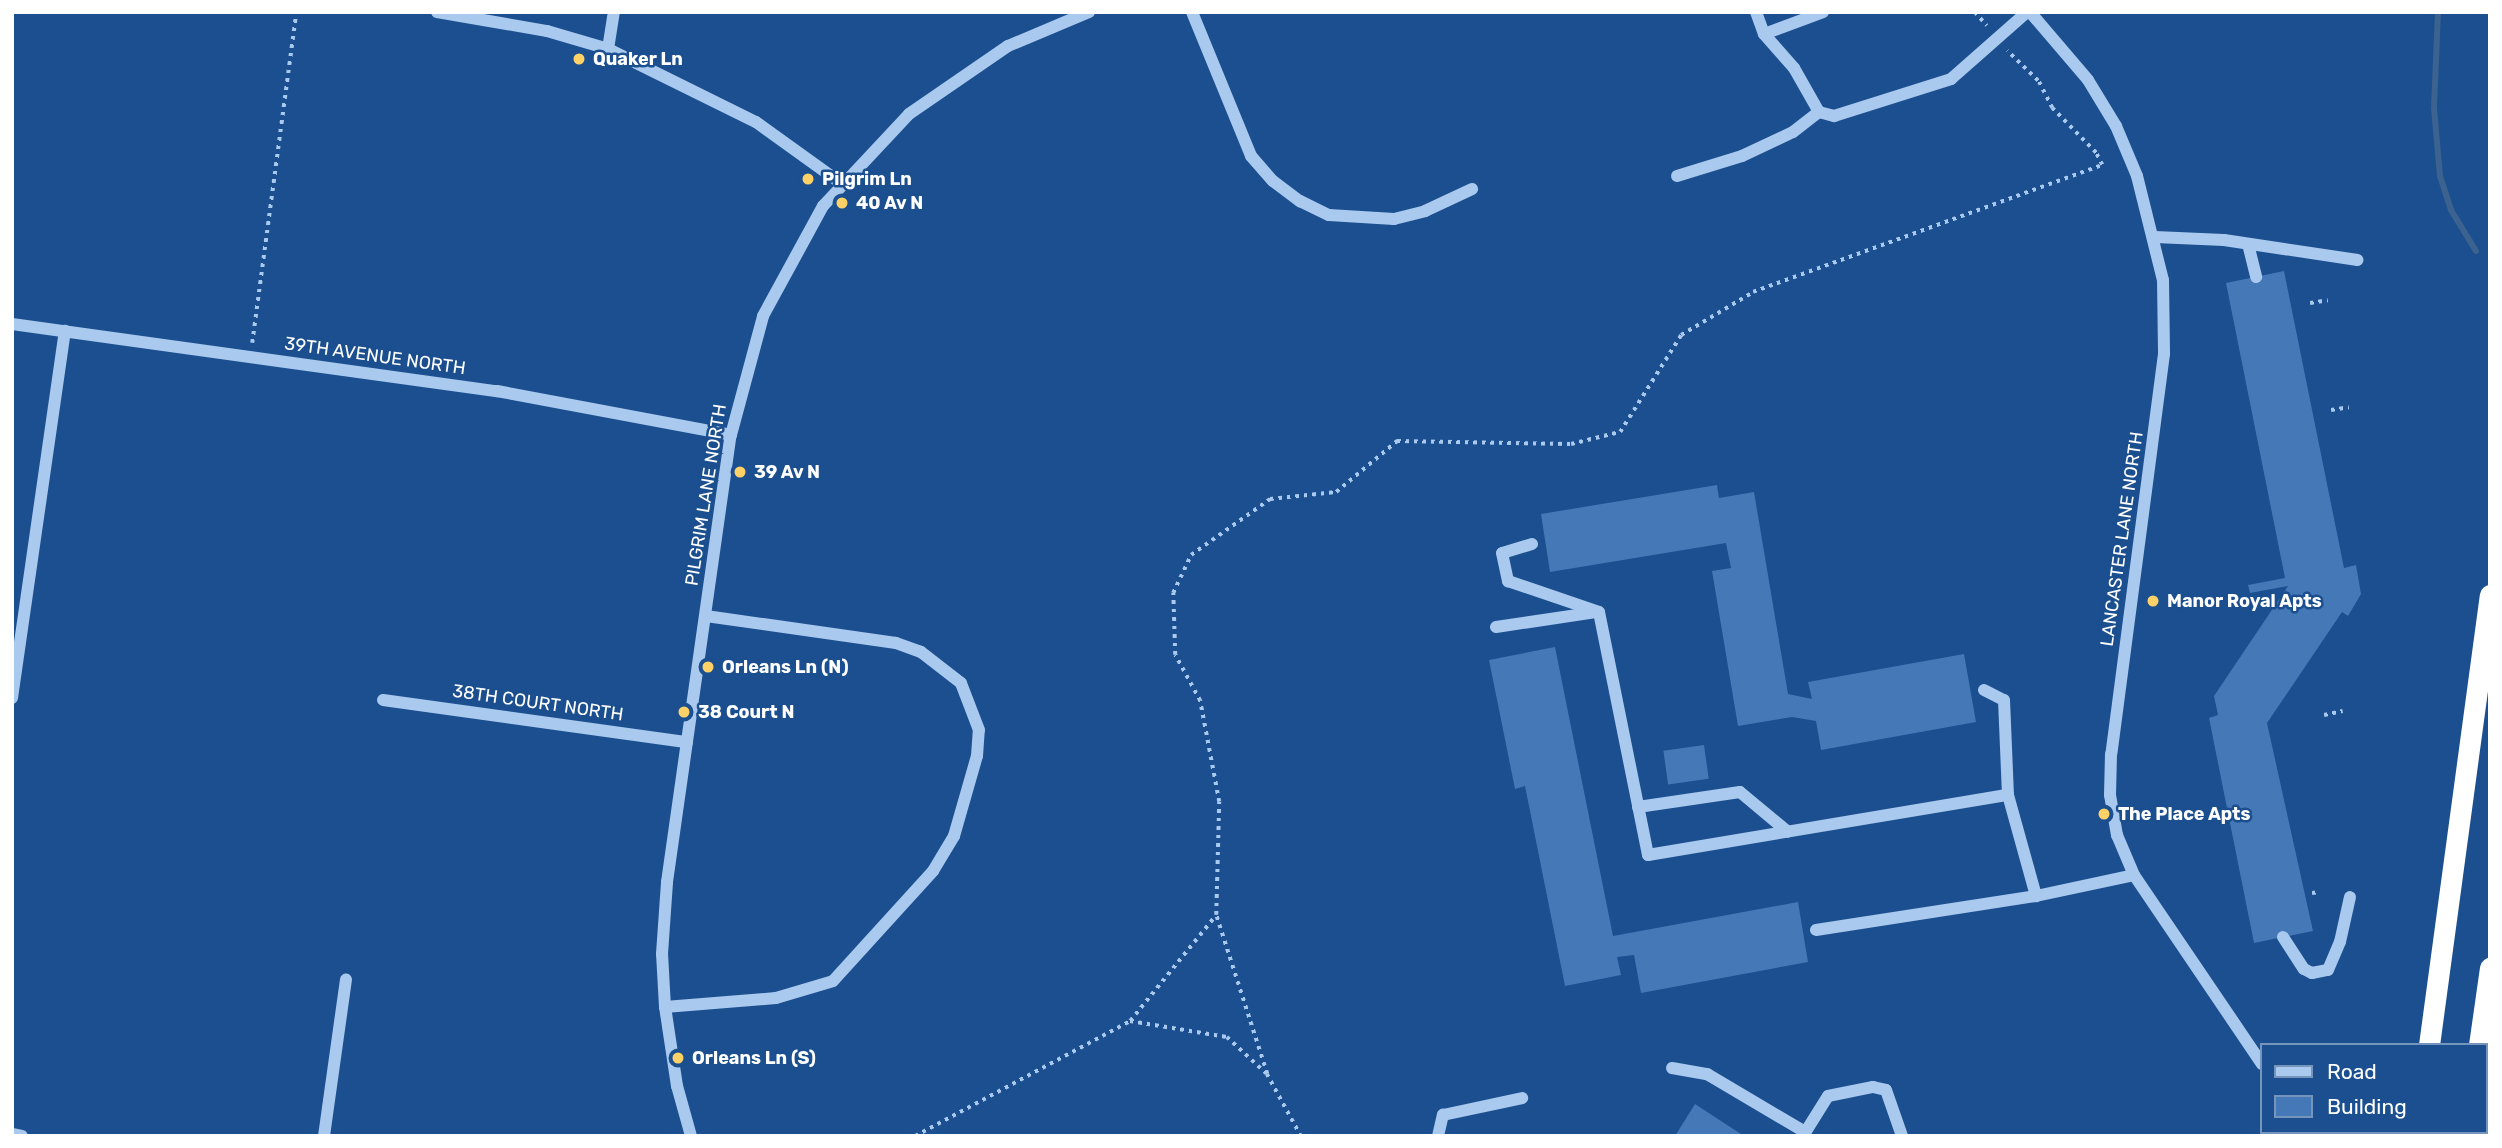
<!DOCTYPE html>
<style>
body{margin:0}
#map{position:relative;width:2502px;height:1148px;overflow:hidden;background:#1b4f8f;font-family:Rubik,sans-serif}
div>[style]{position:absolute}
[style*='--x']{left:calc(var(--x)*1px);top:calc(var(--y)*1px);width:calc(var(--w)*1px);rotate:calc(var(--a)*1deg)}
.stream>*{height:6px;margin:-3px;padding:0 3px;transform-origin:3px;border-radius:3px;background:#3c6290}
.building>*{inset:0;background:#4478b7;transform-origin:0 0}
.path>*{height:3.5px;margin-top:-1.75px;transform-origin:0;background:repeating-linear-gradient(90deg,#a9c9ee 0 3.5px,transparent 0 8.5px)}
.minor>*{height:12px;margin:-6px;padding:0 6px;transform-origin:6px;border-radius:6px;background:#a9c9ee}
.highway>*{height:21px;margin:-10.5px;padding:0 10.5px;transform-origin:10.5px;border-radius:10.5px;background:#fff}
.dots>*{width:19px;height:19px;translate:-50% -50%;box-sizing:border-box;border:4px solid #1b4f8f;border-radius:50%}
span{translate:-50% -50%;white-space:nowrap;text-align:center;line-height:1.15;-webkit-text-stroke:5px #1b4f8f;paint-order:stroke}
.poi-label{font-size:18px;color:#fff;font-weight:700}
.left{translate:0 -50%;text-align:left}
.street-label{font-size:18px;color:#fff}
.frame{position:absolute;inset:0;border:14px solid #fff;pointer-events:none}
.legend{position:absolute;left:2260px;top:1043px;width:228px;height:91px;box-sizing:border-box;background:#1b4f8f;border:2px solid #7695bc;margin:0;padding:9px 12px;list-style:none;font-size:21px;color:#fff}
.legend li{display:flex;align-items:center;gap:14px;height:35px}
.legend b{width:35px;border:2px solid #7695bc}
</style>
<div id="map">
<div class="stream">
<i style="--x:2438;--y:12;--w:96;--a:92.4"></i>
<i style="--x:2434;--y:108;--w:68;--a:85"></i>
<i style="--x:2440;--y:176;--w:36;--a:72"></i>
<i style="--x:2451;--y:210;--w:48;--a:58.6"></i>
</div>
<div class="building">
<i style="clip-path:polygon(2284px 271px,2344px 568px,2356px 565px,2361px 594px,2348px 616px,2342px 612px,2267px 723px,2313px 931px,2254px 943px,2209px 718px,2218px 715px,2214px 696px,2288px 586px,2250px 593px,2248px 585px,2285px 578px,2226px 283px)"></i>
<i style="clip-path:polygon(1717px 485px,1719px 498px,1754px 492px,1788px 694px,1812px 699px,1808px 682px,1964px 654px,1976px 722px,1821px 750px,1816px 721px,1792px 717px,1738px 726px,1712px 571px,1731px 568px,1726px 543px,1550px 572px,1541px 514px)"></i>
<i style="clip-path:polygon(1555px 647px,1613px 936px,1798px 902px,1808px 962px,1641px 993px,1634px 955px,1617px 957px,1621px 975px,1565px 986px,1525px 786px,1515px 789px,1489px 660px)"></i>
<i style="left:1704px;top:745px;width:34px;height:41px;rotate:82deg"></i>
<i style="clip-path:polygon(1695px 1104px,1744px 1136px,1675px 1136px)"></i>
</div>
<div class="path">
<i style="--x:1975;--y:12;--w:18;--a:49"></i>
<i style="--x:2310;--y:303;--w:18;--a:-9"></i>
<i style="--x:252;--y:343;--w:334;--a:-82.4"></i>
<i style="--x:2331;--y:410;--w:18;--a:-9"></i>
<i style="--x:2324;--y:715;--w:19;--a:-12"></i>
<i style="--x:2312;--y:893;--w:8;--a:-7"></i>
<i style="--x:1130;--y:1021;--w:136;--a:-50.9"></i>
<i style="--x:1267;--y:1074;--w:167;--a:-107.8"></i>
<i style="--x:1216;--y:915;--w:113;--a:-88.5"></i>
<i style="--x:1219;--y:802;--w:103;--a:-100.7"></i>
<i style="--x:1200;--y:701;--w:52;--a:-118.5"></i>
<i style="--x:1175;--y:655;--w:62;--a:-91.8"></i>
<i style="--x:1173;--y:593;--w:42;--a:-64.7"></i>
<i style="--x:1191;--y:555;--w:97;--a:-35.3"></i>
<i style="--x:1270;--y:499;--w:66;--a:-6.1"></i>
<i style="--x:1336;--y:492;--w:80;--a:-39.9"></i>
<i style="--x:1397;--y:441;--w:174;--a:1"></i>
<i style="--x:1571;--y:444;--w:50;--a:-13.8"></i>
<i style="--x:1620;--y:432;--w:115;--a:-57.8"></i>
<i style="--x:1681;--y:335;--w:84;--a:-30.8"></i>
<i style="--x:1753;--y:292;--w:371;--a:-20"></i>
<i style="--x:2102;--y:165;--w:13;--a:-117"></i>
<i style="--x:2096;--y:153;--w:63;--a:-134.4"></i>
<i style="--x:2052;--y:108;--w:30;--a:-117"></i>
<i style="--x:2038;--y:81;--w:43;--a:-135.9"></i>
<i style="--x:915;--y:1136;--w:244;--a:-28.1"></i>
<i style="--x:1130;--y:1021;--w:98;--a:9.4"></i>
<i style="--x:1227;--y:1037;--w:54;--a:42.8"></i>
<i style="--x:1267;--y:1074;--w:71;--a:61.3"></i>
</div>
<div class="minor">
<i style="--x:437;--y:12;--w:112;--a:9.8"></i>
<i style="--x:547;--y:31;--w:64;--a:16.4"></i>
<i style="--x:608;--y:49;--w:165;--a:26.3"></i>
<i style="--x:756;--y:122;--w:105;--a:35.7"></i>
<i style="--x:1192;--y:12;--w:156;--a:67.7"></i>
<i style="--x:1251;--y:156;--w:33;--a:49"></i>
<i style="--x:1273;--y:181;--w:34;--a:37"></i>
<i style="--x:1300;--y:201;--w:32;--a:26"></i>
<i style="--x:1329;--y:215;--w:65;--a:3.5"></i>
<i style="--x:1394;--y:219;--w:32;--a:-14"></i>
<i style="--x:1425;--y:211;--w:52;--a:-25.1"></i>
<i style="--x:1756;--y:12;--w:23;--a:70"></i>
<i style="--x:1764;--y:34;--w:45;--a:48.6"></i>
<i style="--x:1794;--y:68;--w:51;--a:60.4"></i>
<i style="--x:1819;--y:112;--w:16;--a:15"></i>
<i style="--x:1834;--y:116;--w:123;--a:-17.5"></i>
<i style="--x:1951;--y:79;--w:101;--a:-41.4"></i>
<i style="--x:2030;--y:12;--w:89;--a:49.5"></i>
<i style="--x:2088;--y:80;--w:54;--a:58.7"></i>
<i style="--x:2116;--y:126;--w:54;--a:67.2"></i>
<i style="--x:2137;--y:176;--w:107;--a:76"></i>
<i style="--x:2163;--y:280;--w:74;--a:89.2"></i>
<i style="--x:2164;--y:354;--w:403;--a:97.5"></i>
<i style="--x:2111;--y:754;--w:41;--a:91.4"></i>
<i style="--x:2110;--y:795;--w:41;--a:80.1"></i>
<i style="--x:2117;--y:835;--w:43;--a:67"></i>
<i style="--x:2134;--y:875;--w:228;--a:55.9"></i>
<i style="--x:1764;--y:34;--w:63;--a:-20.4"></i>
<i style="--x:608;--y:49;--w:37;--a:-81"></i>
<i style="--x:1677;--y:176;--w:68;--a:-17.1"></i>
<i style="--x:1742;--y:156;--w:56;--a:-25.2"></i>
<i style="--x:1793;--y:132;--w:33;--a:-38"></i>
<i style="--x:2155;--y:237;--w:69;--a:2.5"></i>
<i style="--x:2224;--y:240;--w:135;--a:8.5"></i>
<i style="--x:2248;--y:244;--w:34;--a:76"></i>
<i style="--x:12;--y:324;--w:490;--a:7.9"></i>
<i style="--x:497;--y:391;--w:238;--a:10.6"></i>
<i style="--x:1532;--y:544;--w:31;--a:163"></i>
<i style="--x:1502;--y:553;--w:29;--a:78"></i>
<i style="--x:1508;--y:581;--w:96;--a:18.8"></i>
<i style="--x:1599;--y:612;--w:248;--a:78.6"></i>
<i style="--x:1648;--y:855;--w:365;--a:-9.5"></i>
<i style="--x:1496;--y:627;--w:101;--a:-8.5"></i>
<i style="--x:1984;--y:690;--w:22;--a:27"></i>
<i style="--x:2004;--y:700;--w:95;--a:87.6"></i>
<i style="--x:2008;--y:795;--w:105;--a:74.5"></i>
<i style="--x:12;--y:698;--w:371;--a:-81.8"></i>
<i style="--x:383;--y:700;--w:307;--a:7.9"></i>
<i style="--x:1638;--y:807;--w:103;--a:-8.4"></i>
<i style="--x:1740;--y:792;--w:62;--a:39.8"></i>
<i style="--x:1816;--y:930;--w:223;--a:-8.8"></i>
<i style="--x:2036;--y:896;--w:100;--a:-12.1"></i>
<i style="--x:2283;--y:937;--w:38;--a:57"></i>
<i style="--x:2304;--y:969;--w:9;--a:27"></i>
<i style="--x:2312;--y:973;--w:16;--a:-11"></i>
<i style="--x:2328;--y:970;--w:30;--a:-67"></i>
<i style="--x:2340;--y:942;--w:46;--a:-77.5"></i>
<i style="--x:665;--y:1007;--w:111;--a:-4.6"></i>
<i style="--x:776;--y:998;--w:59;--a:-16.6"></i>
<i style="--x:833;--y:981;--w:149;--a:-47.7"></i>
<i style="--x:933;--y:871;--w:41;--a:-59"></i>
<i style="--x:954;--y:836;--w:83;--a:-74"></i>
<i style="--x:977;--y:756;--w:26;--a:-86"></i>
<i style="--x:979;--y:730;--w:50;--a:-111"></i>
<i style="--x:961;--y:683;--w:51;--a:-142.2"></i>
<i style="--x:921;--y:652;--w:27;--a:-160"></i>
<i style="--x:896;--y:643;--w:192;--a:-171.9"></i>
<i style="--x:1672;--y:1068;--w:36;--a:10"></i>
<i style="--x:1707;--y:1074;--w:114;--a:30.6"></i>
<i style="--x:2289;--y:1132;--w:4;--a:90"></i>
<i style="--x:12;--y:1134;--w:10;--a:11"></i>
<i style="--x:324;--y:1136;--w:158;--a:-82"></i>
<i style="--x:691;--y:1136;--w:52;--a:-105.6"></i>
<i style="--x:677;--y:1086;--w:80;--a:-98.6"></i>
<i style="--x:665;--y:1007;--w:53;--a:-93.2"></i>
<i style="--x:662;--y:954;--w:72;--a:-86"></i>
<i style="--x:667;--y:882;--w:452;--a:-81.9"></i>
<i style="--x:731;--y:435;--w:123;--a:-74.9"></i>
<i style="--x:763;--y:316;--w:125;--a:-61.4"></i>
<i style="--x:823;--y:206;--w:126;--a:-46.9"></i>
<i style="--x:909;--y:114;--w:120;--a:-34.5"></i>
<i style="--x:1008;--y:46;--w:88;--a:-22.8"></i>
<i style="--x:1438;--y:1136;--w:22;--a:-77"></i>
<i style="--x:1443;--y:1115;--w:81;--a:-12.1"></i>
<i style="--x:1803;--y:1136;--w:47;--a:-58"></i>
<i style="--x:1828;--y:1096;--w:46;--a:-11.3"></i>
<i style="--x:1873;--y:1087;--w:13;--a:13"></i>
<i style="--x:1886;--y:1090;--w:49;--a:70.8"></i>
</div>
<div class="highway">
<i style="--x:2429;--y:1045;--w:454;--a:-82.3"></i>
<i style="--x:2479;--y:1045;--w:78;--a:-81.9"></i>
<i style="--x:2417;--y:1136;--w:4;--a:-90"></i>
<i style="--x:2466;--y:1136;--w:4;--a:-76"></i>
</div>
<div class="dots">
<i style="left:579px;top:59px;background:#ffd166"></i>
<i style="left:808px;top:179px;background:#ffd166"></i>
<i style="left:842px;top:203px;background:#ffd166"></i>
<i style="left:740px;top:472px;background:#ffd166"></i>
<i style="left:2153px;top:601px;background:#ffd166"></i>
<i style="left:708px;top:667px;background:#ffd166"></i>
<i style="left:684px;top:712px;background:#ffd166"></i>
<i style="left:2104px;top:814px;background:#ffd166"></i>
<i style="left:678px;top:1058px;background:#ffd166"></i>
</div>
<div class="poi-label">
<span class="left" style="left:593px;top:59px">Quaker Ln</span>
<span class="left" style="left:822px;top:179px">Pilgrim Ln</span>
<span class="left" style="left:856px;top:203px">40 Av N</span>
<span class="left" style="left:754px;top:472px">39 Av N</span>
<span class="left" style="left:2167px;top:601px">Manor Royal Apts</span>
<span class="left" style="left:722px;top:667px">Orleans Ln (N)</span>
<span class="left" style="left:698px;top:712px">38 Court N</span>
<span class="left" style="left:2118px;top:814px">The Place Apts</span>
<span class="left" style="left:692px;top:1058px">Orleans Ln (S)</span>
</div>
<div class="street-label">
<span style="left:375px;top:356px;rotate:8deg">39TH AVENUE NORTH</span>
<span style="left:706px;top:495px;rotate:-81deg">PILGRIM LANE NORTH</span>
<span style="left:2122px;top:539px;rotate:-82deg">LANCASTER LANE NORTH</span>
<span style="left:538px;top:703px;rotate:8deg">38TH COURT NORTH</span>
</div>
<div class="frame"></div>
<ul class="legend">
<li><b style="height:9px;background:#a9c9ee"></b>Road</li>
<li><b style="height:19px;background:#4478b7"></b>Building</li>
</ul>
</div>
